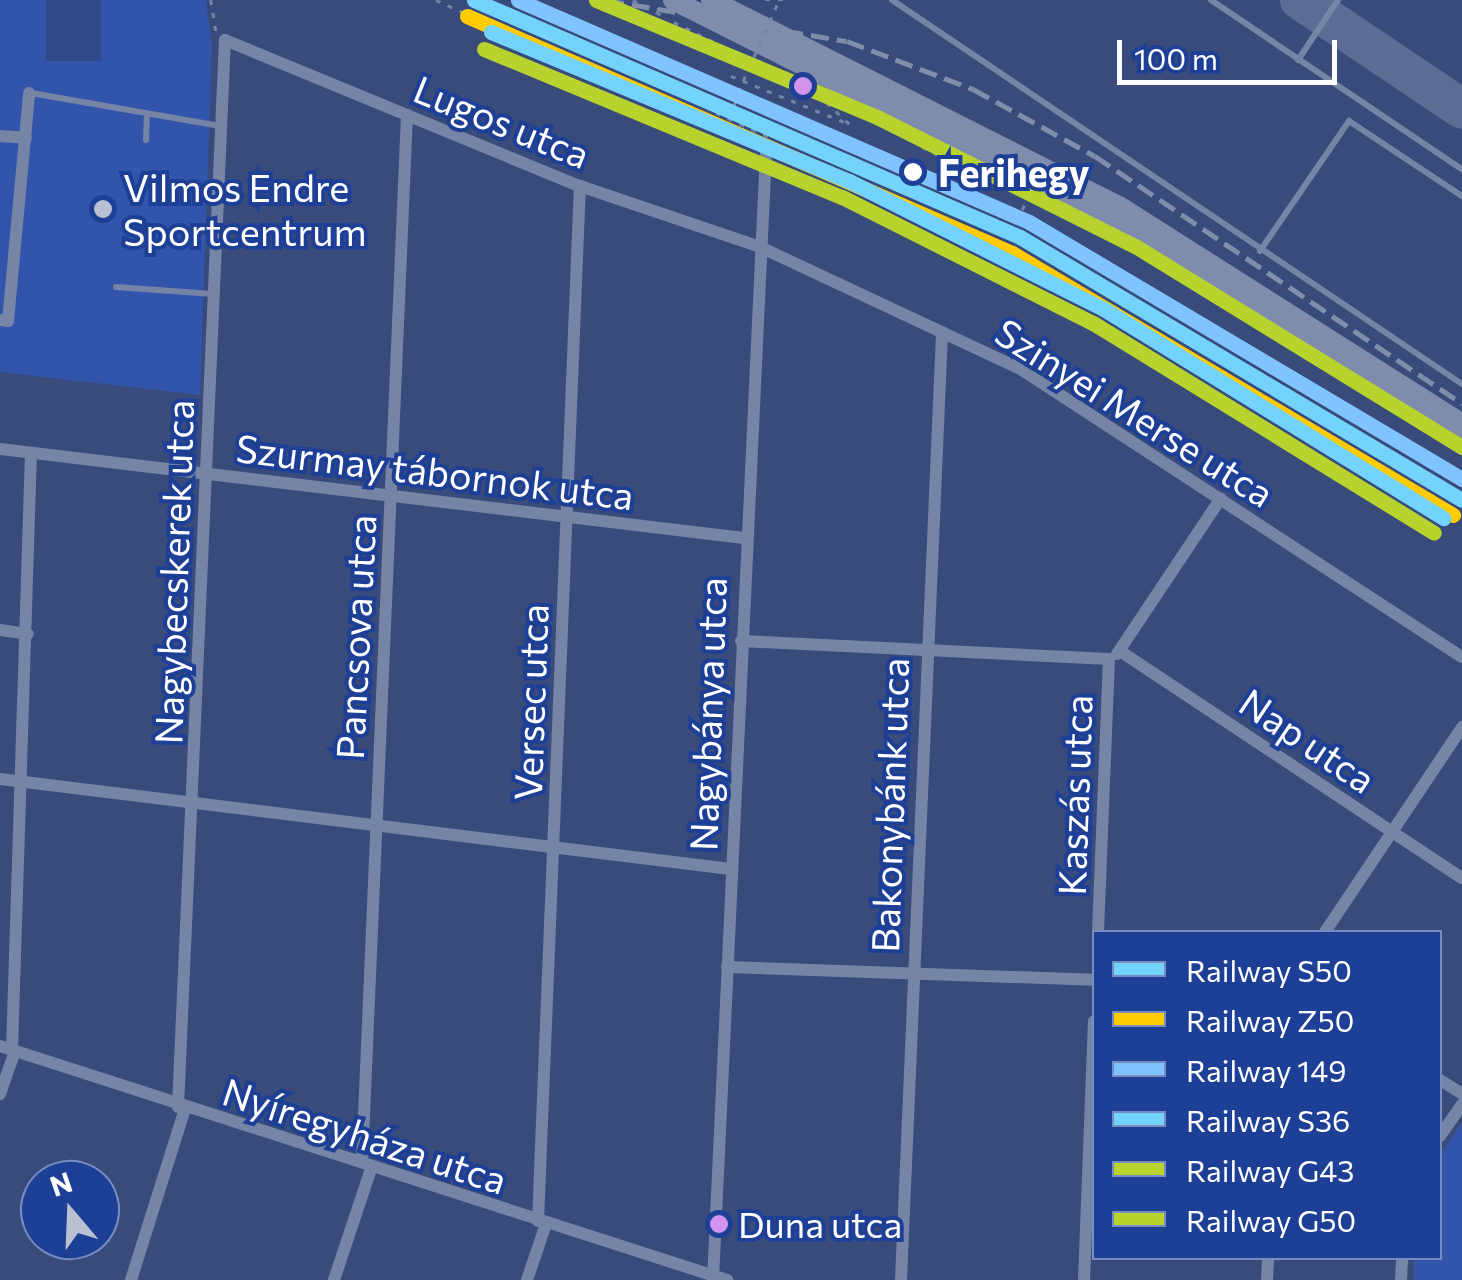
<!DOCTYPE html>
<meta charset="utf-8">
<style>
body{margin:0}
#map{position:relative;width:1462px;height:1280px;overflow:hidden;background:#384b7b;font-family:Commissioner,sans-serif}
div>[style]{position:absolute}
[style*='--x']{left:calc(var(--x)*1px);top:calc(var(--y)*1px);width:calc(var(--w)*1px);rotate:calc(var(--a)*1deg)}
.green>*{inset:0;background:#3255ab}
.water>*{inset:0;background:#2f4888;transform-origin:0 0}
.taxiway>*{height:40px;margin:-20px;padding:0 20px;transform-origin:20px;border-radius:20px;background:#5c6c93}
.path>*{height:2.5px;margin-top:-1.25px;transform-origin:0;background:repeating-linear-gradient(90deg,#7684a6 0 5px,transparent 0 13px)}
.lane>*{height:6px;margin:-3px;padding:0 3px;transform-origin:3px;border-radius:3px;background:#7684a6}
.street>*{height:12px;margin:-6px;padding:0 6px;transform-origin:6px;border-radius:6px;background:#7684a6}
.primary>*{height:20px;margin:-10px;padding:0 10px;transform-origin:10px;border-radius:10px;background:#7f8cab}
.rail>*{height:5px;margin-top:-2.5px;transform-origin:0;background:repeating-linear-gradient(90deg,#808dab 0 18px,transparent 0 26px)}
.path-bridge>*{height:2.5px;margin-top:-1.25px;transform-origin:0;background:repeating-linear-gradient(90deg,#7684a6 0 5px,transparent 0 13px)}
.rail-1>*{height:15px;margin:-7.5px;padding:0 7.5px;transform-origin:7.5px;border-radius:7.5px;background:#73d3fc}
.rail-2>*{height:15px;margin:-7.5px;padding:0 7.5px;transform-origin:7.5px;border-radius:7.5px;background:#fecc00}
.rail-3>*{height:15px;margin:-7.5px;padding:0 7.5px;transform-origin:7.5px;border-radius:7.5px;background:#80c4ff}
.rail-4>*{height:15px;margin:-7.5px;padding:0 7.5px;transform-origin:7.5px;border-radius:7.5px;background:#73d3fc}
.rail-5>*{height:15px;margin:-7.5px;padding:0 7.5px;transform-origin:7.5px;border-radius:7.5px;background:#b9d32e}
.rail-6>*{height:15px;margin:-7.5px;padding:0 7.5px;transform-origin:7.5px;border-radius:7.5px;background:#b9d32e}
.dots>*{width:28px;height:28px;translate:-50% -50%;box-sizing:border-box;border:5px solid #1d3f96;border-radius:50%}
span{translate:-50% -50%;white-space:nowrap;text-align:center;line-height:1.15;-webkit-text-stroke:8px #1d3f96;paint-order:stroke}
.bus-label{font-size:36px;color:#fff}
.left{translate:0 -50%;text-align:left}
.street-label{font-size:38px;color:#fff}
.stop-label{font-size:38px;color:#fff;font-weight:700}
.poi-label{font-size:38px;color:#fff}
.legend{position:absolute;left:1092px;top:930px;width:350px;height:330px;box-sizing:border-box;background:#1d3f96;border:2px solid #778cc0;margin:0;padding:12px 18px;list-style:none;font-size:30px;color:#fff}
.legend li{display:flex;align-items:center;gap:20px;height:50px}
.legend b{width:50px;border:2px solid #778cc0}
.north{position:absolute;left:20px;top:1160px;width:100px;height:100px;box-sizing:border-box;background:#1d3f96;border:2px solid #778cc0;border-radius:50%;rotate:341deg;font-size:28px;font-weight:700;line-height:40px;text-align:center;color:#fff}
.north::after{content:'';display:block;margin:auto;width:35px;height:45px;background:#b9c0d1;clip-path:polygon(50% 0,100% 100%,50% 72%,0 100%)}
.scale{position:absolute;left:1117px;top:40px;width:220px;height:45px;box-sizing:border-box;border:5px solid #fff;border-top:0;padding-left:12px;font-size:30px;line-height:35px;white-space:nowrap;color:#fff;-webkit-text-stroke:8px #1d3f96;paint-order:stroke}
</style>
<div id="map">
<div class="green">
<i style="clip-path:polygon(0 0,206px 0,212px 46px,200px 395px,0 372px)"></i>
<i style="clip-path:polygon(1462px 1122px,1462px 1280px,1414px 1280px,1414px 1258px,1440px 1258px,1440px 1155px)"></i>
</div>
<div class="water">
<i style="left:46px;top:0;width:55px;height:61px"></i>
</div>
<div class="taxiway">
<i style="--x:1300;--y:0;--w:195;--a:33.9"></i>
</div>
<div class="path">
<i style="--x:211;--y:0;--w:33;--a:81"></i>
<i style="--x:436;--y:0;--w:350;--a:24.4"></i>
<i style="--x:633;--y:0;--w:34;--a:28"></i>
<i style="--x:765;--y:0;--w:24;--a:0"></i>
<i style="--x:674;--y:22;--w:197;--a:26.6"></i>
<i style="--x:731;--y:76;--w:127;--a:22.1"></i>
<i style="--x:849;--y:124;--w:38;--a:-137"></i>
<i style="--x:716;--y:113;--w:57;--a:23.9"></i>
<i style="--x:729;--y:117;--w:37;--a:-68"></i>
<i style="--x:922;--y:147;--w:106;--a:26.3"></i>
<i style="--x:1022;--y:210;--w:12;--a:-66"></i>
</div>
<div class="lane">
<i style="--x:892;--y:0;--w:687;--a:33.97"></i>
<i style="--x:1211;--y:0;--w:303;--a:34"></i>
<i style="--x:1298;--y:60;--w:72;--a:-56.3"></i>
<i style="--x:31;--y:93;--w:192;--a:9.9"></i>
<i style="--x:146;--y:140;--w:25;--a:-88"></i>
<i style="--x:1260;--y:251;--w:158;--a:-55.6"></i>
<i style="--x:1349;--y:121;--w:136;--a:33.6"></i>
<i style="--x:116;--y:287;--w:97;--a:4.1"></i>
</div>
<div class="street">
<i style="--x:0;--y:136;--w:26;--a:4"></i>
<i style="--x:0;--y:320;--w:8;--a:7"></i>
<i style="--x:8;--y:321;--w:229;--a:-84.7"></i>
<i style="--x:0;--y:449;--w:749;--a:6.82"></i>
<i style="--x:0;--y:630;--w:28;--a:8"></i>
<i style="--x:741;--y:641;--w:368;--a:2.8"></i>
<i style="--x:1120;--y:651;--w:410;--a:33.6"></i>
<i style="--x:1117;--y:654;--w:187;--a:-56.3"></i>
<i style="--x:0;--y:779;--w:736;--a:7.03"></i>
<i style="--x:1098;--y:932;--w:273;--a:-87.7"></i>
<i style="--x:1325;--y:932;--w:247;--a:-56.2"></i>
<i style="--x:727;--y:967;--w:367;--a:2"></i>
<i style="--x:0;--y:1046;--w:764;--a:17.84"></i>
<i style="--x:12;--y:1050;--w:597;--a:-88.18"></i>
<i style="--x:1440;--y:1080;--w:26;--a:32"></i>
<i style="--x:0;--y:1094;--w:46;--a:-70.8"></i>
<i style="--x:178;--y:1107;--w:1068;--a:-87.48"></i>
<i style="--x:225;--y:40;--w:384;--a:22.4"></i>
<i style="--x:580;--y:186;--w:190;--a:18.7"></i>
<i style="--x:760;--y:247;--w:289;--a:25.1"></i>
<i style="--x:1022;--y:370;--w:525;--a:33.12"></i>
<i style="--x:1440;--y:1136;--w:39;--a:-55"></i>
<i style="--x:362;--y:1162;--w:1048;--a:-87.54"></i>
<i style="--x:538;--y:1221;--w:1036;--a:-87.68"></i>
<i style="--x:131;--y:1280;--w:179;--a:-72.5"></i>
<i style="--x:334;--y:1280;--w:117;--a:-71.6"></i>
<i style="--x:527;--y:1280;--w:59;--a:-71.3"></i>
<i style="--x:713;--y:1280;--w:1130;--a:-87.31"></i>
<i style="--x:901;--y:1280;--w:949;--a:-87.52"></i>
<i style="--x:1084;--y:1280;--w:259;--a:-87.8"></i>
<i style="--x:1267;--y:1280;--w:22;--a:-87"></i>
<i style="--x:1401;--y:1280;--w:22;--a:-87"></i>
</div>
<div class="primary">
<i style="--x:673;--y:0;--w:494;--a:26.7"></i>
<i style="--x:1114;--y:222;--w:412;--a:32.4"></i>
<i style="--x:711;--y:0;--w:457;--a:26.8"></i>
<i style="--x:1119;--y:206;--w:406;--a:32.4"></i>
</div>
<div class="rail">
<i style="--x:606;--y:0;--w:244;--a:9.7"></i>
<i style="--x:847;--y:41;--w:135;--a:20.9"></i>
<i style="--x:973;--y:89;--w:139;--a:28.8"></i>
<i style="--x:1095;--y:156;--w:443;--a:34"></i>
</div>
<div class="path-bridge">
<i style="--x:743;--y:81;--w:89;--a:-66"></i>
</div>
<div class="rail-1">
<i style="--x:474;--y:0;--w:595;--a:23.46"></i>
<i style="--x:1020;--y:237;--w:514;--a:30.75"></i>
</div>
<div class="rail-2">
<i style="--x:467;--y:16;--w:594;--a:23.5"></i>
<i style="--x:1012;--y:253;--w:513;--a:30.71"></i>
</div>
<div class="rail-3">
<i style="--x:518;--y:0;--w:557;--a:23.48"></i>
<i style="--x:1029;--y:222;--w:504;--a:30.69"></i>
</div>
<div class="rail-4">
<i style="--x:491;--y:32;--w:388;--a:22.6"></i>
<i style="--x:849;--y:181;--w:283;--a:26.7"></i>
<i style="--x:1102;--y:308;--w:401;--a:31.6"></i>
</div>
<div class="rail-5">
<i style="--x:596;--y:0;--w:304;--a:22.6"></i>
<i style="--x:877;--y:117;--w:288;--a:26.6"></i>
<i style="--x:1135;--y:246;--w:384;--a:31.6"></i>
</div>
<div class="rail-6">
<i style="--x:484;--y:49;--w:387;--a:22.5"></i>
<i style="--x:842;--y:197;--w:281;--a:26.7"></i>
<i style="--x:1093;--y:323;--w:400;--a:31.6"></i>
</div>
<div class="dots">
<i style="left:803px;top:86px;background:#d193ec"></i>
<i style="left:913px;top:172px;background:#fff"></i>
<i style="left:103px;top:209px;background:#b9c0d1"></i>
<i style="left:719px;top:1224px;background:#d193ec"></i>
</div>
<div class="bus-label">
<span class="left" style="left:738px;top:1224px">Duna utca</span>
</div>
<div class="street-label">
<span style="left:502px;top:121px;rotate:22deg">Lugos utca</span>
<span style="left:1135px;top:412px;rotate:32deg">Szinyei Merse utca</span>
<span style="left:435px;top:471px;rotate:7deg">Szurmay tábornok utca</span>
<span style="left:173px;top:572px;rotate:-88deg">Nagybecskerek utca</span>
<span style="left:355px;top:637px;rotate:-87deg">Pancsova utca</span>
<span style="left:530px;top:702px;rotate:-88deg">Versec utca</span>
<span style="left:707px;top:714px;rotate:-88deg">Nagybánya utca</span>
<span style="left:1308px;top:740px;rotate:34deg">Nap utca</span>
<span style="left:1074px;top:795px;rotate:-88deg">Kaszás utca</span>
<span style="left:889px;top:805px;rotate:-88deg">Bakonybánk utca</span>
<span style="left:365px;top:1135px;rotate:18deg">Nyíregyháza utca</span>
</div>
<div class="stop-label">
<span class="left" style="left:938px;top:172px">Ferihegy</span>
</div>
<div class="poi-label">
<span class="left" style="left:123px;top:209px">Vilmos Endre<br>Sportcentrum</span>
</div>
<ul class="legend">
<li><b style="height:12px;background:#73d3fc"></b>Railway S50</li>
<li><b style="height:12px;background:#fecc00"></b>Railway Z50</li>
<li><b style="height:12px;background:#80c4ff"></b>Railway 149</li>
<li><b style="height:12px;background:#73d3fc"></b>Railway S36</li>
<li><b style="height:12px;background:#b9d32e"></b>Railway G43</li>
<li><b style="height:12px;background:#b9d32e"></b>Railway G50</li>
</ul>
<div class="north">N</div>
<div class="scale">100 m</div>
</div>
